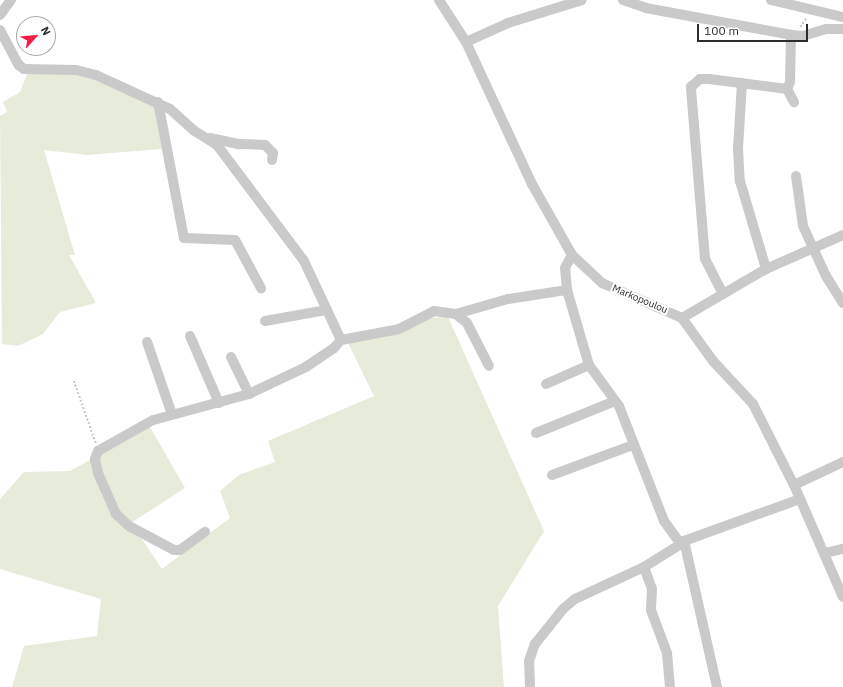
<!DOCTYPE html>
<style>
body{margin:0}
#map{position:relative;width:843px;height:687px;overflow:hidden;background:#fff;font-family:"IBM Plex Sans",sans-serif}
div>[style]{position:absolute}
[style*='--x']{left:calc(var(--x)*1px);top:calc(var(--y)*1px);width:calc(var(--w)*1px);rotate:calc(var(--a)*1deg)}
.green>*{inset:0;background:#e6ecd9}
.path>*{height:1.5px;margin-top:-0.75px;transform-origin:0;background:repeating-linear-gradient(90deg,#cacaca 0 2px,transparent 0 4px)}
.minor>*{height:10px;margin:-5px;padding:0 5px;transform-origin:5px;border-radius:5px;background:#cacaca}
span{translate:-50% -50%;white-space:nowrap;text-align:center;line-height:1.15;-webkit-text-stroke:4px #fff;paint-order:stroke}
.street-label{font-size:10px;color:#2d2d2d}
.north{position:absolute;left:16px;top:16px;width:40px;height:40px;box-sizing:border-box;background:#fff;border:1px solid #ababab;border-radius:50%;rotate:63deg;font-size:11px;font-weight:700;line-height:16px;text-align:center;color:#2d2d2d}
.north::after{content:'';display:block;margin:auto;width:14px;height:18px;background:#f61d46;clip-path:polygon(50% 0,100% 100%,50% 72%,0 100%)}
.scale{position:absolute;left:697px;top:24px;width:111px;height:18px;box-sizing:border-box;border:2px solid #2d2d2d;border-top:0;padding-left:5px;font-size:12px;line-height:14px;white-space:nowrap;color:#2d2d2d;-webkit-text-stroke:3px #fff;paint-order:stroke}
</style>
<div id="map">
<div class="green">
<i style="clip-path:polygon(76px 73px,153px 102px,162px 149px,87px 155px,44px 150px,75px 255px,69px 255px,96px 303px,60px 312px,43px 334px,18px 346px,2px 344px,0 116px,7px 112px,3px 102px,20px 92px,27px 74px)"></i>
<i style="clip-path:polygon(448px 317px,544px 531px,498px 606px,504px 687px,12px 687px,24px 646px,97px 636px,101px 599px,0 569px,0 499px,24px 472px,70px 471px,150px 427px,185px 488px,131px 523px,162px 569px,230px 518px,220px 491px,239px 475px,275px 462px,268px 441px,374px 396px,347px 341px,424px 318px)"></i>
</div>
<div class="path">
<i style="--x:800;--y:27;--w:12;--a:-55"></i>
<i style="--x:74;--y:381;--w:66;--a:70.5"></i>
</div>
<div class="minor">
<i style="--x:439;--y:0;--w:50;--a:57.3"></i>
<i style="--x:466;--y:42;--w:157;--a:65.1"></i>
<i style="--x:532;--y:184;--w:81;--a:60.6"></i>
<i style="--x:572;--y:255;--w:41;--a:43"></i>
<i style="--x:602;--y:283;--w:87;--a:23.6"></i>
<i style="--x:682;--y:318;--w:53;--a:54.2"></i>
<i style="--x:713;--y:361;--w:59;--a:47.1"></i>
<i style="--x:753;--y:404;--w:91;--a:63.2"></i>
<i style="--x:794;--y:485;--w:122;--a:66.4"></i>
<i style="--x:623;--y:0;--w:24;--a:19"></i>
<i style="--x:646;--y:8;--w:147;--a:10.5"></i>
<i style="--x:791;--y:35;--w:12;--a:5"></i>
<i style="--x:803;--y:36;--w:24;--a:-17"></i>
<i style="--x:826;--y:29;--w:17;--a:0"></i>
<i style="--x:771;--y:0;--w:74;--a:13.3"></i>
<i style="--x:0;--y:15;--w:19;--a:-54"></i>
<i style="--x:0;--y:30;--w:40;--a:62"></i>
<i style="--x:19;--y:65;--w:6;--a:39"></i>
<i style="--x:24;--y:69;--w:52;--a:1.1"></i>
<i style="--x:76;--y:70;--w:21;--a:14"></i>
<i style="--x:96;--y:75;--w:81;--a:24.7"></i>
<i style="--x:170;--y:109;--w:31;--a:42"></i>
<i style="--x:193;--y:130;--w:28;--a:32"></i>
<i style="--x:217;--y:145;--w:145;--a:53.1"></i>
<i style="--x:304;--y:261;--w:87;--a:64.9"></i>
<i style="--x:341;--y:340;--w:11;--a:131"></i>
<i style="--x:334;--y:348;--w:34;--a:146"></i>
<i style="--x:306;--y:367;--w:63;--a:154.7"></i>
<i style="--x:249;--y:394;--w:99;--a:164.8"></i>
<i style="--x:153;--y:420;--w:63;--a:150.6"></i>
<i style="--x:98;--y:451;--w:9;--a:111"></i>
<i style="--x:95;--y:459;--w:14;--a:78"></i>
<i style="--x:98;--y:473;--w:45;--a:66.3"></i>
<i style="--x:116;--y:514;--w:18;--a:43"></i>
<i style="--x:129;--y:526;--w:51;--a:28.1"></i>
<i style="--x:174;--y:550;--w:6;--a:0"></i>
<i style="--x:180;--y:550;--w:31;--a:-36"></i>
<i style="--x:466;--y:42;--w:46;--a:-24.3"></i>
<i style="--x:508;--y:23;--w:77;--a:-17.3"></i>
<i style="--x:742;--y:83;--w:65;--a:93.5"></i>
<i style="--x:738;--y:148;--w:33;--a:87"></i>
<i style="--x:740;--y:181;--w:92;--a:73.5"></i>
<i style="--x:787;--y:89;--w:15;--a:62"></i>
<i style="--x:158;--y:102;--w:138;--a:79.2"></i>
<i style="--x:184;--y:238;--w:51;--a:2.2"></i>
<i style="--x:235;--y:240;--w:55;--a:61.6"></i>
<i style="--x:210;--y:138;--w:30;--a:12"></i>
<i style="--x:239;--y:144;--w:26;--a:2"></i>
<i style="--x:265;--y:145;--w:11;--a:45"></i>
<i style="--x:273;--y:153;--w:7;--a:98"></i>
<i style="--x:796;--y:176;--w:50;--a:82"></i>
<i style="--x:803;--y:226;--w:55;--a:65.3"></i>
<i style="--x:826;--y:276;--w:32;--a:58"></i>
<i style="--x:567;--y:290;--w:78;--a:73.7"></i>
<i style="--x:589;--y:365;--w:51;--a:53.8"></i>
<i style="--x:619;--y:406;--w:123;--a:68.6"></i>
<i style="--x:664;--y:521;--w:29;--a:54"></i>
<i style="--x:681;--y:544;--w:4;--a:-45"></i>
<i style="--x:723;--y:294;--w:39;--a:-117"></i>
<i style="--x:705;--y:259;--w:173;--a:-94.7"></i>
<i style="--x:691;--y:87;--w:12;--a:-42"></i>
<i style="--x:700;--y:79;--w:9;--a:0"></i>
<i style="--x:709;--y:79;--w:79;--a:7.3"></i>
<i style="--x:787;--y:89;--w:8;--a:-67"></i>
<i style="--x:790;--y:82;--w:47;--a:-88.8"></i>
<i style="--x:456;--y:314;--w:14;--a:39"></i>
<i style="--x:467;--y:323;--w:48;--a:62.9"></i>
<i style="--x:682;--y:318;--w:97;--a:-30.3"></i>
<i style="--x:766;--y:269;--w:84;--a:-23.8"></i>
<i style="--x:265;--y:321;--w:63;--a:-10.1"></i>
<i style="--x:190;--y:336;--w:73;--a:66.6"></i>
<i style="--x:341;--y:340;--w:59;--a:-10.7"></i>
<i style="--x:399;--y:329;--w:39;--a:-27"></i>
<i style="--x:434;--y:311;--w:22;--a:8"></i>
<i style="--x:456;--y:314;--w:54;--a:-16.1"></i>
<i style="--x:508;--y:299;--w:60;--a:-8.7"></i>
<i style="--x:567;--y:290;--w:22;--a:-95"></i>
<i style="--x:565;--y:268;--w:15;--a:-62"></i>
<i style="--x:147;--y:342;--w:76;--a:70.9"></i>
<i style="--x:231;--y:357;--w:41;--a:64.1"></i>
<i style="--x:546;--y:384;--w:47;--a:-23.8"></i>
<i style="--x:536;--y:433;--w:85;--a:-22.1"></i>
<i style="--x:552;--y:475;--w:86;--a:-20.3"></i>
<i style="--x:794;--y:485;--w:54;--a:-25.1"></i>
<i style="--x:825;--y:553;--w:18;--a:-13"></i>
<i style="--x:644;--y:567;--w:23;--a:70"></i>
<i style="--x:652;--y:589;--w:21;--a:93"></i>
<i style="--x:651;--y:610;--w:46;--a:69.6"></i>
<i style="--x:667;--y:653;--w:34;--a:85"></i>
<i style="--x:530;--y:687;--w:26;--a:-92"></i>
<i style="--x:529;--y:661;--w:18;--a:-71"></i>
<i style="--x:535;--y:644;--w:45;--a:-51.3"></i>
<i style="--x:563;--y:609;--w:16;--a:-40"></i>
<i style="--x:575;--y:599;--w:76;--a:-24.9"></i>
<i style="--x:644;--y:567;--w:44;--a:-31.9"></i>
<i style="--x:717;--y:687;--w:150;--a:-102.7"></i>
<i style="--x:684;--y:541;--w:123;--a:-19.9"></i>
</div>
<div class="street-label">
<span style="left:640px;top:299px;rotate:23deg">Markopoulou</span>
</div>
<div class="north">N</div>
<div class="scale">100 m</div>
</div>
